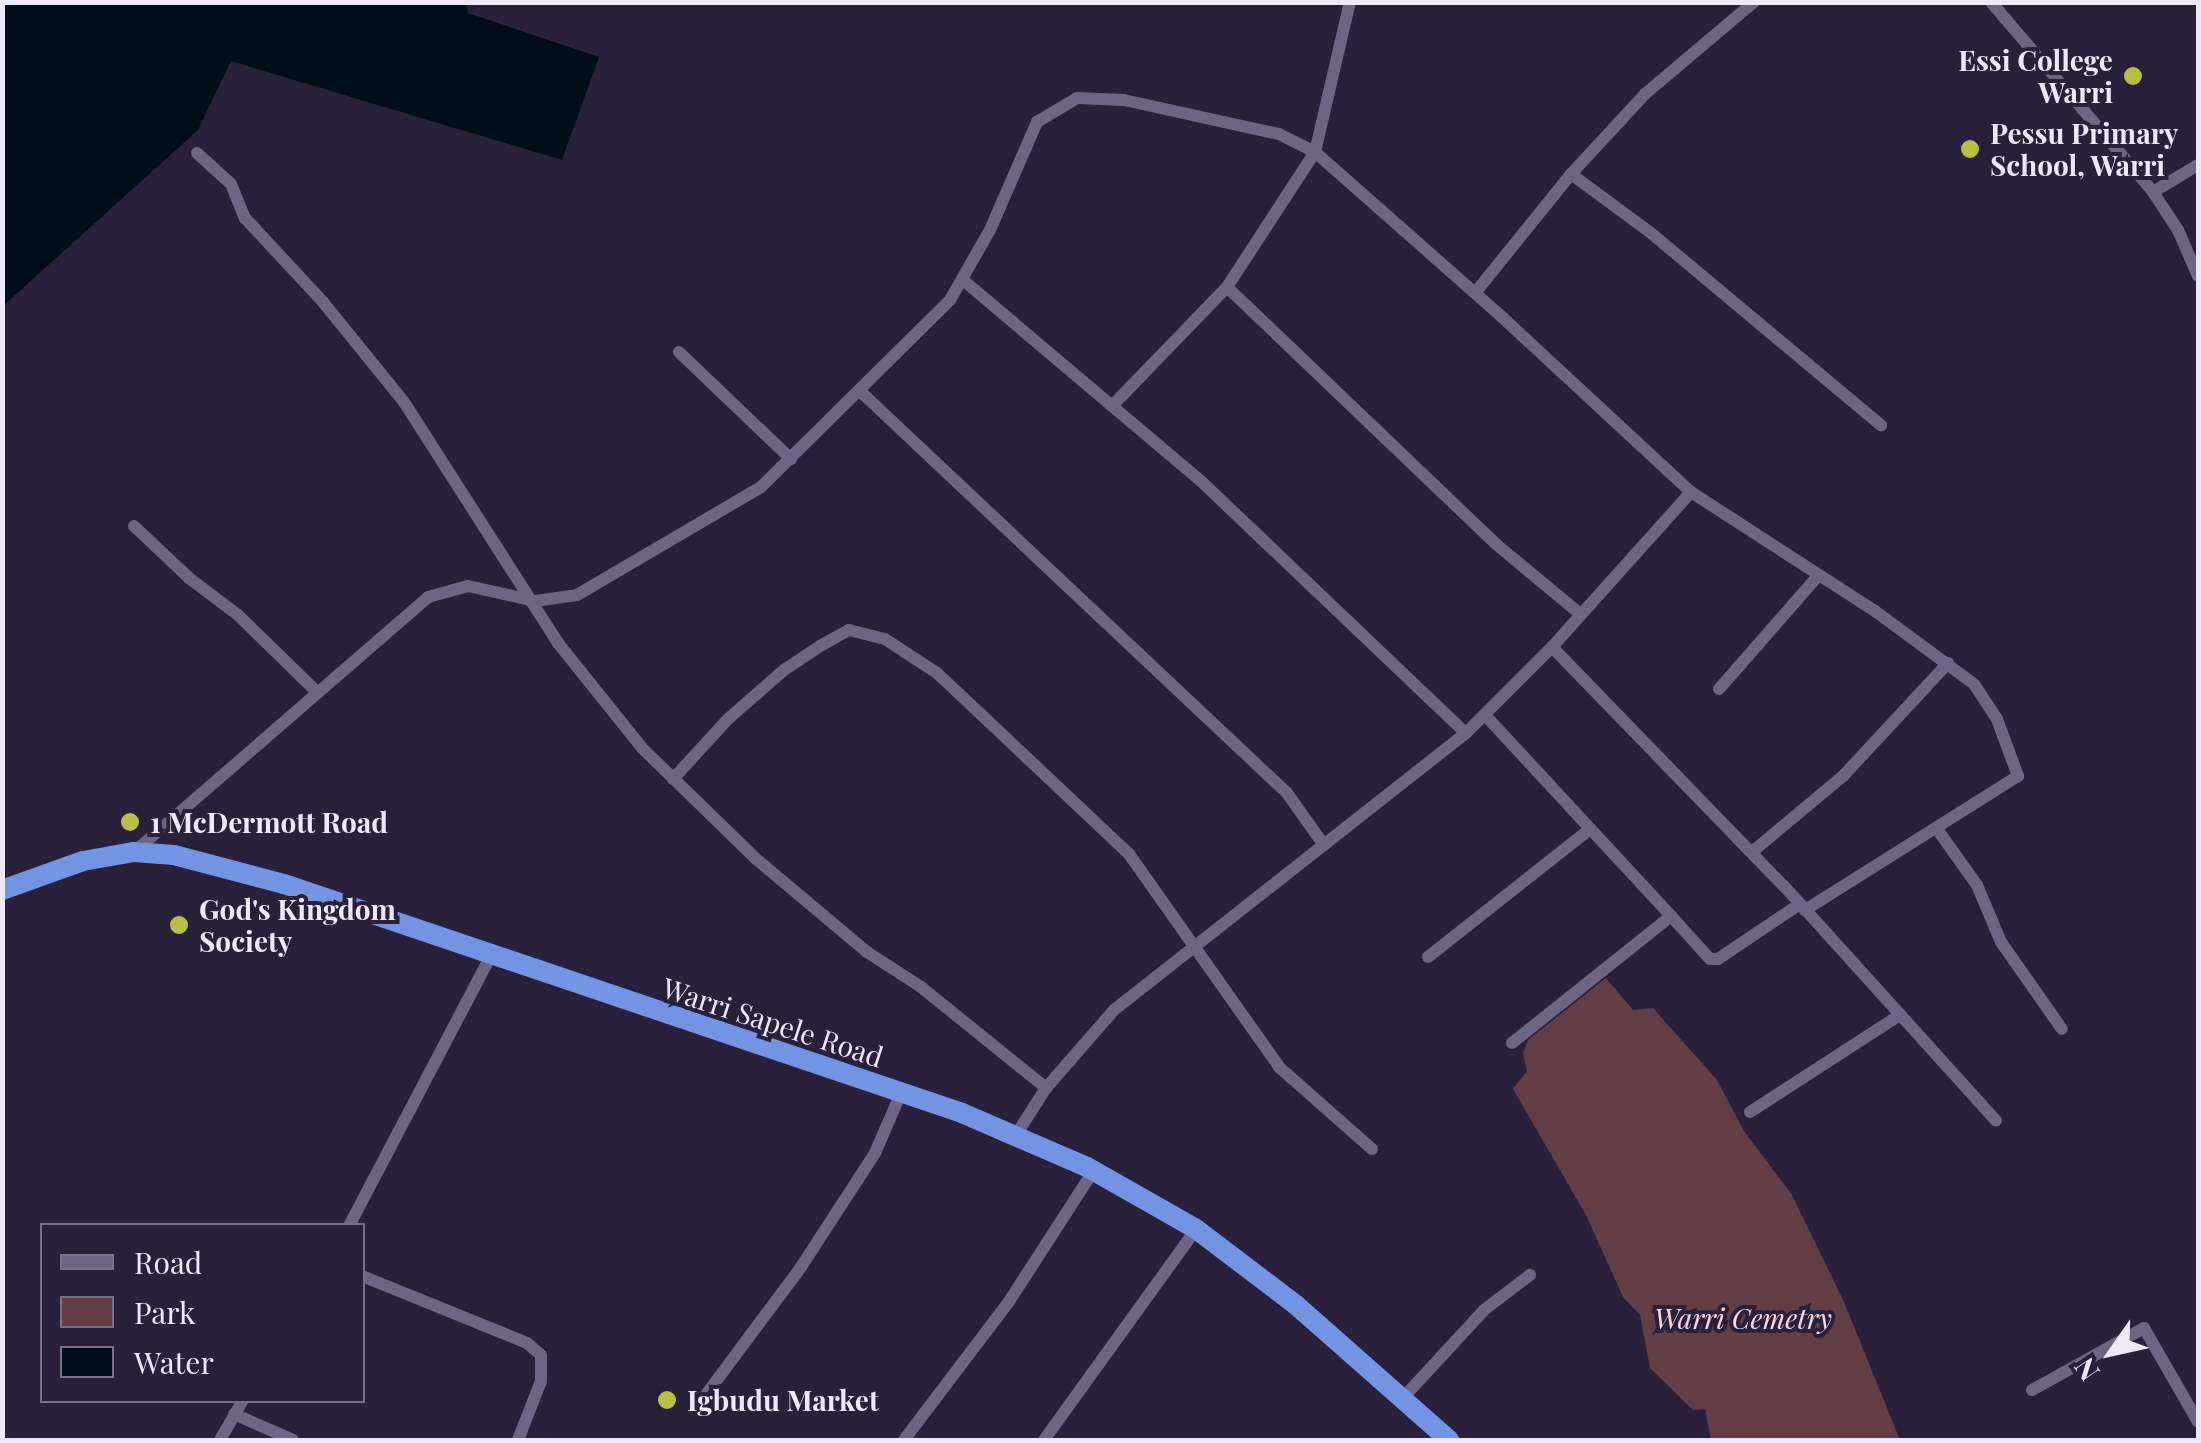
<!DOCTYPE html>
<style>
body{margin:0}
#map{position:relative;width:2201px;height:1443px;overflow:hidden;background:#29203b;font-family:"Playfair Display",serif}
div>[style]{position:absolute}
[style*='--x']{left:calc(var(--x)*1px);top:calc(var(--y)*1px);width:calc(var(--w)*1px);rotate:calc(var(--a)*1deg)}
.green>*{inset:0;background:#633e45}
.water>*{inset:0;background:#000f17}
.minor>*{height:12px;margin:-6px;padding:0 6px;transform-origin:6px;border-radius:6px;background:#6e6584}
.trunk>*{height:20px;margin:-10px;padding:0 10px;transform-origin:10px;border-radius:10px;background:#7294e2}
.dots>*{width:28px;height:28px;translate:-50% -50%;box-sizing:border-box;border:5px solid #29203b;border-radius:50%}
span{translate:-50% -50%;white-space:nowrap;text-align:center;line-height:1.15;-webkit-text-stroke:8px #29203b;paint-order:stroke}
.poi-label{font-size:28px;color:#ede9fb;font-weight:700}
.right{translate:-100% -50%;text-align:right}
.left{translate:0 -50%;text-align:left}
.street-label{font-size:28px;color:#ede9fb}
.park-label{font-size:28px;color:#fed6dc;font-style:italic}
.frame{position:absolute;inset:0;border:5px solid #ede9fb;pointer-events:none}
.legend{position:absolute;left:40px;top:1223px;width:325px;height:180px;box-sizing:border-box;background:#29203b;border:2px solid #777088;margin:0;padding:12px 18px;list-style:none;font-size:30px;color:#ede9fb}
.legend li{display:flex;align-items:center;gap:20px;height:50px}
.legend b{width:50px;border:2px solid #777088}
.north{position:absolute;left:2061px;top:1303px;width:100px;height:100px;-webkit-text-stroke:8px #29203b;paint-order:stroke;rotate:236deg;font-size:28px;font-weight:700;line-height:40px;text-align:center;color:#ede9fb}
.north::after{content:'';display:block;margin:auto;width:35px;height:45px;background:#ede9fb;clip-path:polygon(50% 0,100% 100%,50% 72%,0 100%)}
</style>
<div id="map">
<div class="green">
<i style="clip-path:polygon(1606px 978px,1633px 1010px,1653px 1008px,1717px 1080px,1744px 1131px,1792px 1195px,1844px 1302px,1900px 1440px,1711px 1440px,1705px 1409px,1693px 1410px,1650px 1368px,1640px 1315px,1623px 1297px,1586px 1215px,1513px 1089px,1527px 1071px,1523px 1054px,1528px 1040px)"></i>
</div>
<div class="water">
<i style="clip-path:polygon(3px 2px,466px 3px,468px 13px,599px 57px,562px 160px,231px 61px,198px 130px,3px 306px)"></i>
</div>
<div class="minor">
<i style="--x:1991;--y:2;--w:250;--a:49.5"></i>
<i style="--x:2153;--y:192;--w:45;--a:56.7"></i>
<i style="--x:2178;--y:230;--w:50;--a:66.5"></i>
<i style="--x:197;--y:153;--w:46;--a:42.4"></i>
<i style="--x:231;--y:184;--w:37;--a:68"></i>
<i style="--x:245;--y:218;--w:115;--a:47.1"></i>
<i style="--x:323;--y:302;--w:129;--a:51"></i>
<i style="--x:404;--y:402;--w:286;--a:57.4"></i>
<i style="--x:558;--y:643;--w:134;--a:51.3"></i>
<i style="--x:642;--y:748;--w:158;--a:44.2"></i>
<i style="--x:755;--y:858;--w:146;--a:40"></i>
<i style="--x:867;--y:952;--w:64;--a:32.9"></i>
<i style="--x:921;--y:987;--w:161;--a:38.9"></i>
<i style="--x:1571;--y:174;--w:99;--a:36.4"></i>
<i style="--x:1651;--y:233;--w:300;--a:39.9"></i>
<i style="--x:2153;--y:192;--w:52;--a:-31"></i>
<i style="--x:963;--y:280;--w:313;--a:40.2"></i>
<i style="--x:1202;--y:482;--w:364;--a:43.6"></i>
<i style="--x:1227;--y:287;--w:373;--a:43.7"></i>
<i style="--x:1497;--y:545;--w:108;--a:39.7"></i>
<i style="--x:1475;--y:293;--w:153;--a:-51.1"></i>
<i style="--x:1571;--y:174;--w:109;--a:-47.2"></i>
<i style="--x:1645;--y:94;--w:143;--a:-40.2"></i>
<i style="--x:679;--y:352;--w:155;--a:43.7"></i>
<i style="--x:861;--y:392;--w:585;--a:43.27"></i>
<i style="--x:1287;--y:793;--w:64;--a:54.6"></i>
<i style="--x:1112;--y:406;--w:165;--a:-46"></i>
<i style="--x:1227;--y:287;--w:161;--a:-56.9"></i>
<i style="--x:1315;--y:152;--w:154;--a:-76.9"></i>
<i style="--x:134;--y:526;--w:76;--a:43.4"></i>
<i style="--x:189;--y:578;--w:61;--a:37.1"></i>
<i style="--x:238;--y:615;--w:109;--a:44.3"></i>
<i style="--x:1552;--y:647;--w:333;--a:45.9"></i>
<i style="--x:1784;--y:886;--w:316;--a:47.9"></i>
<i style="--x:1719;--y:689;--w:149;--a:-48.8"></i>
<i style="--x:1485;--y:715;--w:274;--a:47.2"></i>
<i style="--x:673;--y:779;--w:81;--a:-47.5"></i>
<i style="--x:728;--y:719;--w:74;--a:-41.2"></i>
<i style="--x:784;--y:670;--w:43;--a:-33.7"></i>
<i style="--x:820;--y:646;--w:33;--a:-29"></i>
<i style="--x:849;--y:630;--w:37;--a:14"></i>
<i style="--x:885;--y:639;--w:62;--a:33.2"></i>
<i style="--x:937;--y:673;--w:264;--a:43.3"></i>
<i style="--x:1129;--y:854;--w:261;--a:54.8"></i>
<i style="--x:1279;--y:1067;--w:124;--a:41.4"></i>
<i style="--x:1937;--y:829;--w:69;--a:54.5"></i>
<i style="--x:1977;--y:885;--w:62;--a:67.2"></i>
<i style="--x:2001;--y:942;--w:106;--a:55"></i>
<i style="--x:134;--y:852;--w:389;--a:-40.9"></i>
<i style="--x:428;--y:597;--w:41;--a:-15.4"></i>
<i style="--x:468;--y:586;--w:69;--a:12.6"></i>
<i style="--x:535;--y:601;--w:42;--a:-8.1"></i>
<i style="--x:577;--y:595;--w:213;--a:-30.4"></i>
<i style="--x:761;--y:487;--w:266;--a:-44.7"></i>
<i style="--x:950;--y:300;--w:81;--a:-60.3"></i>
<i style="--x:990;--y:230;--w:118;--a:-66.5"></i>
<i style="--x:1037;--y:122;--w:47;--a:-31"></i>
<i style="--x:1077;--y:98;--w:47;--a:2.4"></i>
<i style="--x:1124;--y:100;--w:159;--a:12.4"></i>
<i style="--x:1279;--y:134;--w:40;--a:26.6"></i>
<i style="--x:1315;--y:152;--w:249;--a:41.4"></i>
<i style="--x:1502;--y:317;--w:258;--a:42.8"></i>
<i style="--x:1691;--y:492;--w:219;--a:32.9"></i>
<i style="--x:1875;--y:611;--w:123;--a:36.4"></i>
<i style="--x:1974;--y:684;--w:42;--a:56.7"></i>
<i style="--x:1997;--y:719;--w:61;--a:69.8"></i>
<i style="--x:2018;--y:776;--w:252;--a:147.8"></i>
<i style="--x:1752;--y:852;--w:120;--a:-39.9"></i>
<i style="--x:1844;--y:775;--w:153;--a:-47.1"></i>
<i style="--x:1428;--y:957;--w:205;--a:-38.3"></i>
<i style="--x:1512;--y:1043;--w:203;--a:-38.6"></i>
<i style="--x:1671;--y:916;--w:58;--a:47.8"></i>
<i style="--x:1710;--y:959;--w:8;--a:0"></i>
<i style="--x:1718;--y:959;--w:99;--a:-33.9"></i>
<i style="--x:1750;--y:1112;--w:179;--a:-32.9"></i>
<i style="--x:1016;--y:1135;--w:56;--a:-57.4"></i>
<i style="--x:1046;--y:1088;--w:103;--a:-48.9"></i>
<i style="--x:1114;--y:1010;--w:448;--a:-38.2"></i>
<i style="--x:1466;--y:733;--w:122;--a:-45"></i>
<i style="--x:1552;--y:647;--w:208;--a:-48.1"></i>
<i style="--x:349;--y:1226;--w:304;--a:-62.3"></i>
<i style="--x:362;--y:1276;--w:178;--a:22.1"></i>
<i style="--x:527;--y:1343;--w:18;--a:41"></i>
<i style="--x:541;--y:1355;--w:26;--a:90"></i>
<i style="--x:541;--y:1381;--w:63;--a:111.3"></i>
<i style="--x:2032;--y:1390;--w:128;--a:-29"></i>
<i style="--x:2144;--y:1328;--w:108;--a:60.1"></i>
<i style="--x:1402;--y:1399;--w:121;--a:-47.3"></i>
<i style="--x:1484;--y:1310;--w:58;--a:-37.3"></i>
<i style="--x:702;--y:1400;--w:166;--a:-53.3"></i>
<i style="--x:801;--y:1267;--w:136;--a:-57"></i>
<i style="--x:875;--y:1153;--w:65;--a:-66.6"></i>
<i style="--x:234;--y:1414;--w:64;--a:23.8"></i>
<i style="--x:220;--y:1440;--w:46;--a:-60.1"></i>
<i style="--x:904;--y:1440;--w:172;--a:-52.8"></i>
<i style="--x:1008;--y:1303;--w:158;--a:-57.1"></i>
<i style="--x:1044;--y:1440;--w:260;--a:-54.2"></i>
</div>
<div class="trunk">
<i style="--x:2;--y:890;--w:86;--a:-19.7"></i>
<i style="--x:83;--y:861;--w:52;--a:-10"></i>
<i style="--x:134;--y:852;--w:40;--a:4.3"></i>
<i style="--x:174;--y:855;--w:114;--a:14.8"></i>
<i style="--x:284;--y:884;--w:716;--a:18.66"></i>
<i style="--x:962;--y:1113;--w:136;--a:23.4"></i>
<i style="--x:1087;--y:1167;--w:125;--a:29.6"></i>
<i style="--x:1196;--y:1229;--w:126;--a:37.2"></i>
<i style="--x:1296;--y:1305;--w:204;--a:41.4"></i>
</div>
<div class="dots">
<i style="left:2133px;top:76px;background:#bbc045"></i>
<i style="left:1970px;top:149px;background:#bbc045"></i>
<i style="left:130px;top:822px;background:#bbc045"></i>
<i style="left:179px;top:925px;background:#bbc045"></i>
<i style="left:667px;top:1400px;background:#bbc045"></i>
</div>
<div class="poi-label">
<span class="right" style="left:2113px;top:76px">Essi College<br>Warri</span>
<span class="left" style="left:1990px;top:149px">Pessu Primary<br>School, Warri</span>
<span class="left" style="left:150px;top:822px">1 McDermott Road</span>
<span class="left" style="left:199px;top:925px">God's Kingdom<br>Society</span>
<span class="left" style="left:687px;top:1400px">Igbudu Market</span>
</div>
<div class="street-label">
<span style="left:773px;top:1022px;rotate:18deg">Warri Sapele Road</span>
</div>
<div class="park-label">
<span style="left:1743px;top:1318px">Warri Cemetry</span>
</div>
<div class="frame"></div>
<ul class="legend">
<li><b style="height:12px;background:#6e6584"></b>Road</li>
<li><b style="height:28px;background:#633e45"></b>Park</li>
<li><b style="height:28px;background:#000f17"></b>Water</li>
</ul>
<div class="north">N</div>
</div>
